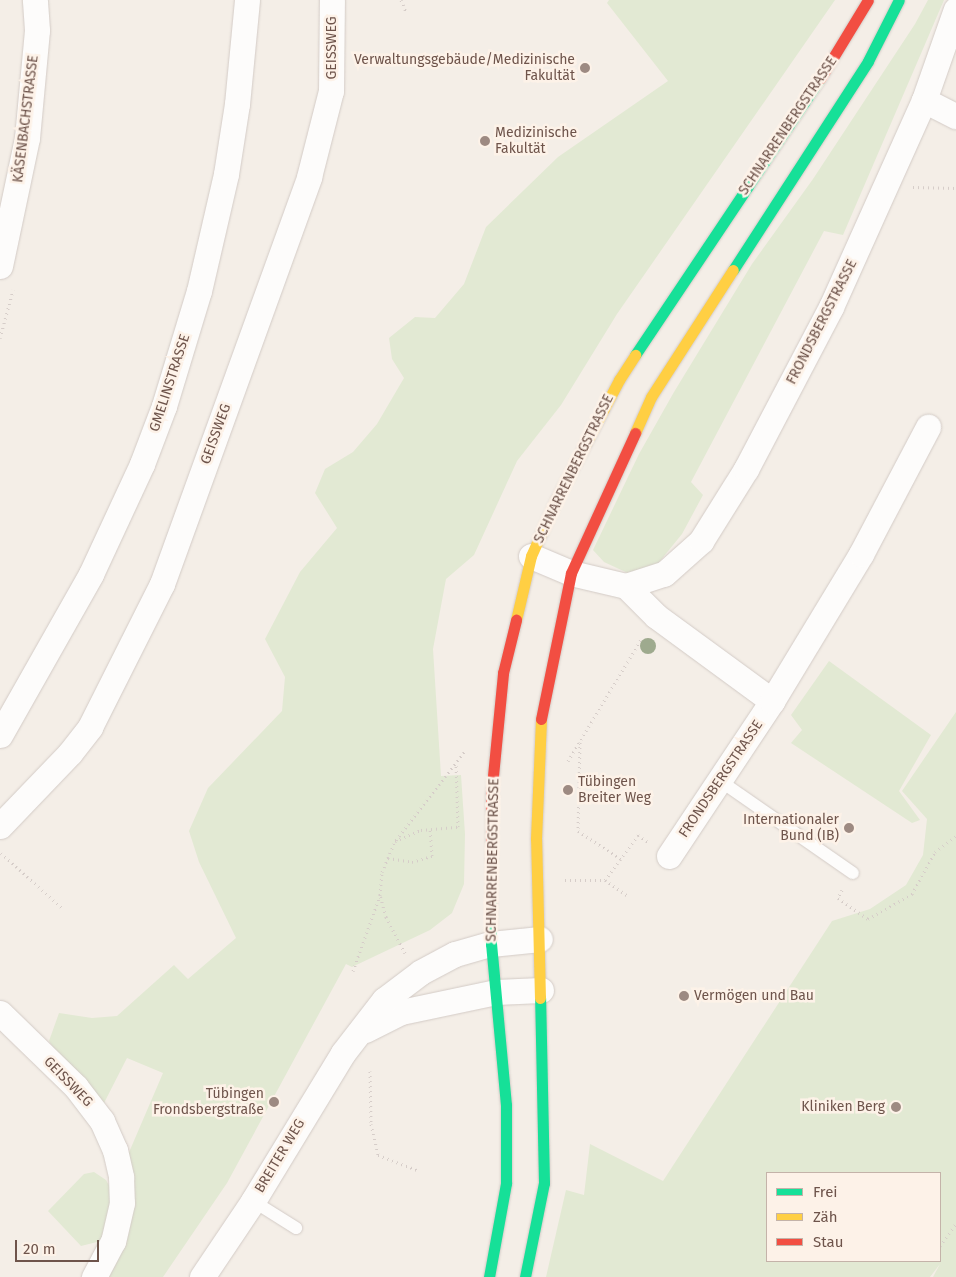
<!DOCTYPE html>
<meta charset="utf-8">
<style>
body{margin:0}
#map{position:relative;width:956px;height:1277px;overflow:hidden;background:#f4eee7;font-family:"Fira Sans",sans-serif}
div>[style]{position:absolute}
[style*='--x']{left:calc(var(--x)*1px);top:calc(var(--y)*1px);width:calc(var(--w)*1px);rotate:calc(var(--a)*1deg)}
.green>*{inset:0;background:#e2e9d3}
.path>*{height:3px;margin-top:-1.5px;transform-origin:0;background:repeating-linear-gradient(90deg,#d6cdc9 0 1px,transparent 0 5px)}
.roads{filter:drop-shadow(0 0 1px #d3cbc6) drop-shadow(0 0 1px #d3cbc6)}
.lane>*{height:12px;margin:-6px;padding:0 6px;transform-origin:6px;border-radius:6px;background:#fdfcfb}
.street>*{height:25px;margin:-12.5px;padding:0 12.5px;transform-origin:12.5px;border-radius:12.5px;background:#fdfcfb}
.fast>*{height:11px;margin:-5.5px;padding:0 5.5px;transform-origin:5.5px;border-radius:5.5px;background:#16e098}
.slow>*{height:11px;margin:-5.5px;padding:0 5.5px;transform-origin:5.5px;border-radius:5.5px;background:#ffcf43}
.jam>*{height:11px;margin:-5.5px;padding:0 5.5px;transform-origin:5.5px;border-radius:5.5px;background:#f24e42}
.trees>*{width:16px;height:16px;margin:-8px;border-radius:50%;background:#9eaa8e}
.dots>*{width:14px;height:14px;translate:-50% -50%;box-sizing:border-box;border:2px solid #fdf2e8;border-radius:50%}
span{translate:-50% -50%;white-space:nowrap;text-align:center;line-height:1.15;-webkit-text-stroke:5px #fdf2e8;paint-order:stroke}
.street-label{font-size:14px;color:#6e544b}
.poi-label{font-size:14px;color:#6e544b}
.right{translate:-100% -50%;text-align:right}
.left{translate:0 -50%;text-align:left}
.legend{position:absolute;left:766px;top:1172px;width:175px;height:90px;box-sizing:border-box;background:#fdf2e8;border:1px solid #c4b3a9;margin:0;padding:6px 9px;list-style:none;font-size:15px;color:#6e544b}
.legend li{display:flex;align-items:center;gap:10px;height:25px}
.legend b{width:25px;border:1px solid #c4b3a9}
.scale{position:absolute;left:15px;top:1240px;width:84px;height:22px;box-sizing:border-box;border:2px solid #6e544b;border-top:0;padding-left:6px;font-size:15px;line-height:18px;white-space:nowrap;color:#6e544b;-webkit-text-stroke:4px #fdf2e8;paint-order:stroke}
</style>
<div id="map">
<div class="green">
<i style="clip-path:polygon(609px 0,835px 0,617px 314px,561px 405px,517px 461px,474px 555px,446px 579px,433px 649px,441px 776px,461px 775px,465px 834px,464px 884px,452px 913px,430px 930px,352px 967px,346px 964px,227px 1183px,163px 1277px,101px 1277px,127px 1157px,163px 1073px,127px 1058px,103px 1105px,61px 1061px,49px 1041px,59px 1013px,92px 1018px,117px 1016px,174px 965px,188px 979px,236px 938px,199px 862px,189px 831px,208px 788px,282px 711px,285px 677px,265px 639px,300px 572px,337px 528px,315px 493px,325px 469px,353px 452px,377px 424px,404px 378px,392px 359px,389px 338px,415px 317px,435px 318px,464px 284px,486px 227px,558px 157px,668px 81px,607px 3px)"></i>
<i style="clip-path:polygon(928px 0,944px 0,843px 235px,824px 231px,691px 482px,703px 495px,682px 534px,656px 566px,632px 575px,604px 562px,593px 550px,639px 454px,674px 392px,752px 264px,813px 179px,915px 24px)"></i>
<i style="clip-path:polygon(829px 661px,931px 735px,899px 791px,920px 820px,912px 823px,791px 743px,802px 730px,791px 715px)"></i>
<i style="clip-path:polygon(evenodd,956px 712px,956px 1277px,933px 1277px,940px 1264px,930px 1277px,546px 1277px,566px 1190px,584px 1195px,590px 1144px,663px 1181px,832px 921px,870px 909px,906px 885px,923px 855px,927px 819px,902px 791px,956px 712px,767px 1173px,940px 1173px,940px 1261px,767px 1261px,767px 1173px)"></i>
<i style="clip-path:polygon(94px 1172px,106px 1180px,113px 1193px,101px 1241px,81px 1246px,48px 1211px,84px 1174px)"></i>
</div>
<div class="path">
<i style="--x:401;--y:0;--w:13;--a:67"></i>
<i style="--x:913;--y:187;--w:43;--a:1.3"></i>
<i style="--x:0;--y:338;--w:50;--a:-74.8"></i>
<i style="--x:580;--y:742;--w:89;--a:91.3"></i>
<i style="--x:578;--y:831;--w:51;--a:33.1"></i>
<i style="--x:568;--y:761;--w:144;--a:-59"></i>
<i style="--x:396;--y:840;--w:113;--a:-52.2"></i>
<i style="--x:1;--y:853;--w:82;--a:42"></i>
<i style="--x:388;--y:858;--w:24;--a:9"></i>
<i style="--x:412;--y:862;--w:21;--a:-17"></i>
<i style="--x:432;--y:856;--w:27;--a:-94"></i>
<i style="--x:565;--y:880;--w:40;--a:0"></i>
<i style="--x:605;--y:880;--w:56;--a:-53.7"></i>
<i style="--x:638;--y:835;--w:12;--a:35"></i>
<i style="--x:605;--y:880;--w:28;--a:35"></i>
<i style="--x:842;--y:890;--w:9;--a:117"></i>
<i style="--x:838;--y:898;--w:37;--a:35"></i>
<i style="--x:868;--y:919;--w:51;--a:-29.6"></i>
<i style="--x:912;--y:894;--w:48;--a:-61.3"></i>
<i style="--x:935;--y:852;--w:26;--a:-37"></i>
<i style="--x:405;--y:953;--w:41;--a:-117.8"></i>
<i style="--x:386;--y:917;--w:23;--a:-105"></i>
<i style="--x:380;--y:895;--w:23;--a:-85"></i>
<i style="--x:382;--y:872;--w:34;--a:-67"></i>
<i style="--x:395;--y:841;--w:28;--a:-23"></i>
<i style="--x:421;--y:830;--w:37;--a:-5"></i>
<i style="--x:458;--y:827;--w:62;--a:-91.8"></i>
<i style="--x:353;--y:971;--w:81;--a:-70.4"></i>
<i style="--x:370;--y:1071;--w:53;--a:88.9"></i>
<i style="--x:371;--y:1124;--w:32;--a:77"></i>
<i style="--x:378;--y:1155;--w:42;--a:21"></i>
<i style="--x:940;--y:1246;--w:28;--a:-55"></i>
</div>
<div class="roads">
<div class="lane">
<i style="--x:719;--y:780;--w:163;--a:34.8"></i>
<i style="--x:253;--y:1201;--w:51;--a:32.1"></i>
</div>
<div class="street">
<i style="--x:924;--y:100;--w:36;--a:27"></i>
<i style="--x:0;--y:266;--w:131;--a:-78.1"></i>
<i style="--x:27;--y:138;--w:108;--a:-84.7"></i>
<i style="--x:37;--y:30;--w:30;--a:-94"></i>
<i style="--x:531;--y:556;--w:43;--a:23"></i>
<i style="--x:571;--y:573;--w:57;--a:13.3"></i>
<i style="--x:626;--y:586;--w:40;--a:-18"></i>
<i style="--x:664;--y:574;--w:50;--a:-41.7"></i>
<i style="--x:701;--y:541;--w:85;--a:-58"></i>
<i style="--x:746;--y:469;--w:183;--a:-62.3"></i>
<i style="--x:831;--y:307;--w:227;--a:-65.8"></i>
<i style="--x:924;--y:100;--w:96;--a:-70.6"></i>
<i style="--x:626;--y:586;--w:42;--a:45"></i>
<i style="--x:656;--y:616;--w:144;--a:36.2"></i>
<i style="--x:0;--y:735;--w:185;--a:-60.5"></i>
<i style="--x:91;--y:574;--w:121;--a:-65.1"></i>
<i style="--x:142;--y:464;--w:62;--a:-69.2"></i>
<i style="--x:164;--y:406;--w:120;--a:-73.1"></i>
<i style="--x:199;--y:291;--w:120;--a:-77"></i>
<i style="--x:226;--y:174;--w:71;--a:-81.1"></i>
<i style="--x:237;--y:104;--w:104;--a:-84.5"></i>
<i style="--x:0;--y:826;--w:101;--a:-46.2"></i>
<i style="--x:70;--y:753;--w:33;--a:-52"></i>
<i style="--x:90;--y:727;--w:160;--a:-63.3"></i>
<i style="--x:162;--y:584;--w:433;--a:-70.1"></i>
<i style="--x:309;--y:177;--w:89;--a:-75.7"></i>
<i style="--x:331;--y:91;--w:91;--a:-89.4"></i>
<i style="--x:669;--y:856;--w:186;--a:-56.4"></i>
<i style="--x:772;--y:701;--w:172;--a:-58.8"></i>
<i style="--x:861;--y:554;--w:144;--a:-62.2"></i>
<i style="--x:0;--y:1013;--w:106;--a:44.2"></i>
<i style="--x:76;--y:1087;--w:43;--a:52.6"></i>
<i style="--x:102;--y:1121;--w:32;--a:66"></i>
<i style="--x:115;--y:1150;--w:28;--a:77"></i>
<i style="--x:121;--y:1177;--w:26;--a:88"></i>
<i style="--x:122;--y:1203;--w:39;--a:103"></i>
<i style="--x:113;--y:1241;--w:41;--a:117.8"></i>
<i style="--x:365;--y:1030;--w:40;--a:-26.6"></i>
<i style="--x:401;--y:1012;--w:97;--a:-11.9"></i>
<i style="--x:496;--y:992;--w:45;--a:-2.5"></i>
<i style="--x:202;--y:1277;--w:92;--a:-56.1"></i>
<i style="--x:253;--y:1201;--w:173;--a:-58.7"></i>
<i style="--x:343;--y:1053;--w:67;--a:-52.3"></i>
<i style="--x:384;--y:1000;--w:46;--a:-37.1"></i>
<i style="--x:421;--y:972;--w:38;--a:-28"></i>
<i style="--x:455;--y:954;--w:37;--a:-16"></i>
<i style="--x:491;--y:944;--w:49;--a:-5.8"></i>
</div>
<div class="fast">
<i style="--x:733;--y:270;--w:249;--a:-57.1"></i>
<i style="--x:868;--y:61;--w:68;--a:-63.1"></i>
<i style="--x:635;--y:355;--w:332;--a:-56.2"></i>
<i style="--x:489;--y:1277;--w:96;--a:-79.7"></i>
<i style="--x:506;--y:1183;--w:78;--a:-90"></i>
<i style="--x:506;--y:1105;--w:162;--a:-95.3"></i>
<i style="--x:491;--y:944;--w:78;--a:-90"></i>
<i style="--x:525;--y:1277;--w:96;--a:-78.6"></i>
<i style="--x:544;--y:1183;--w:185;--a:-91.2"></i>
</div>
<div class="slow">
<i style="--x:635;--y:433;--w:39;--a:-66"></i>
<i style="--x:651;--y:397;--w:151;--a:-57.2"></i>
<i style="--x:516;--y:620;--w:66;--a:-76.8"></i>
<i style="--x:531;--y:556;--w:61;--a:-65.9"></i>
<i style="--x:556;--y:500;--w:136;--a:-62.3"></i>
<i style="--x:619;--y:380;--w:30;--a:-57"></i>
<i style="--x:540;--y:998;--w:159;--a:-91.4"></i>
<i style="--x:536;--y:839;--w:120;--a:-87.6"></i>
</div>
<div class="jam">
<i style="--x:820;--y:79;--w:92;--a:-58.7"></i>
<i style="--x:541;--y:719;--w:149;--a:-78.4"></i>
<i style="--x:571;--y:573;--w:154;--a:-65.4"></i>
<i style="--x:491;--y:866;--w:70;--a:-90"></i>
<i style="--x:491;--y:796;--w:124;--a:-84.4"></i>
<i style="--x:503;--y:673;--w:55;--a:-76.2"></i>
</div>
</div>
<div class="trees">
<i style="left:648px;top:646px"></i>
</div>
<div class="dots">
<i style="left:585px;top:68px;background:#9d8a82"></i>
<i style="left:485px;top:141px;background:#9d8a82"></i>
<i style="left:568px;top:790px;background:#9d8a82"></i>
<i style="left:849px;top:828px;background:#9d8a82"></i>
<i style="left:684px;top:996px;background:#9d8a82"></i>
<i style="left:274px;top:1102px;background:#9d8a82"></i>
<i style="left:896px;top:1107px;background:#9d8a82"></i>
</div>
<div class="street-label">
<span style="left:332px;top:48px;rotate:-90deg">GEISSWEG</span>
<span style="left:26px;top:119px;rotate:-83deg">KÄSENBACHSTRASSE</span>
<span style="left:788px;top:126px;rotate:-56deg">SCHNARRENBERGSTRASSE</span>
<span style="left:822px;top:322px;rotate:-63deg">FRONDSBERGSTRASSE</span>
<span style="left:170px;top:383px;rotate:-72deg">GMELINSTRASSE</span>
<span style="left:216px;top:434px;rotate:-70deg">GEISSWEG</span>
<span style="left:574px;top:469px;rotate:-64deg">SCHNARRENBERGSTRASSE</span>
<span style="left:721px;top:779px;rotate:-56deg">FRONDSBERGSTRASSE</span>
<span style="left:493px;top:860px;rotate:-89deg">SCHNARRENBERGSTRASSE</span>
<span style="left:68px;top:1082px;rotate:46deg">GEISSWEG</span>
<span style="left:280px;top:1156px;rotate:-59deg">BREITER WEG</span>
</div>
<div class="poi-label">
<span class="right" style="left:575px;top:68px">Verwaltungsgebäude/Medizinische<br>Fakultät</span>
<span class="left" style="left:495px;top:141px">Medizinische<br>Fakultät</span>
<span class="left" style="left:578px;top:790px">Tübingen<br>Breiter Weg</span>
<span class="right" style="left:839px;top:828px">Internationaler<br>Bund (IB)</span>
<span class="left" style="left:694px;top:996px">Vermögen und Bau</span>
<span class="right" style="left:264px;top:1102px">Tübingen<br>Frondsbergstraße</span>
<span class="right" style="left:885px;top:1107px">Kliniken Berg</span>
</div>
<ul class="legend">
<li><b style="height:6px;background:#16e098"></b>Frei</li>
<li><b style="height:6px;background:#ffcf43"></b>Zäh</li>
<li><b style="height:6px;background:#f24e42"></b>Stau</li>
</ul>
<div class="scale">20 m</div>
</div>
